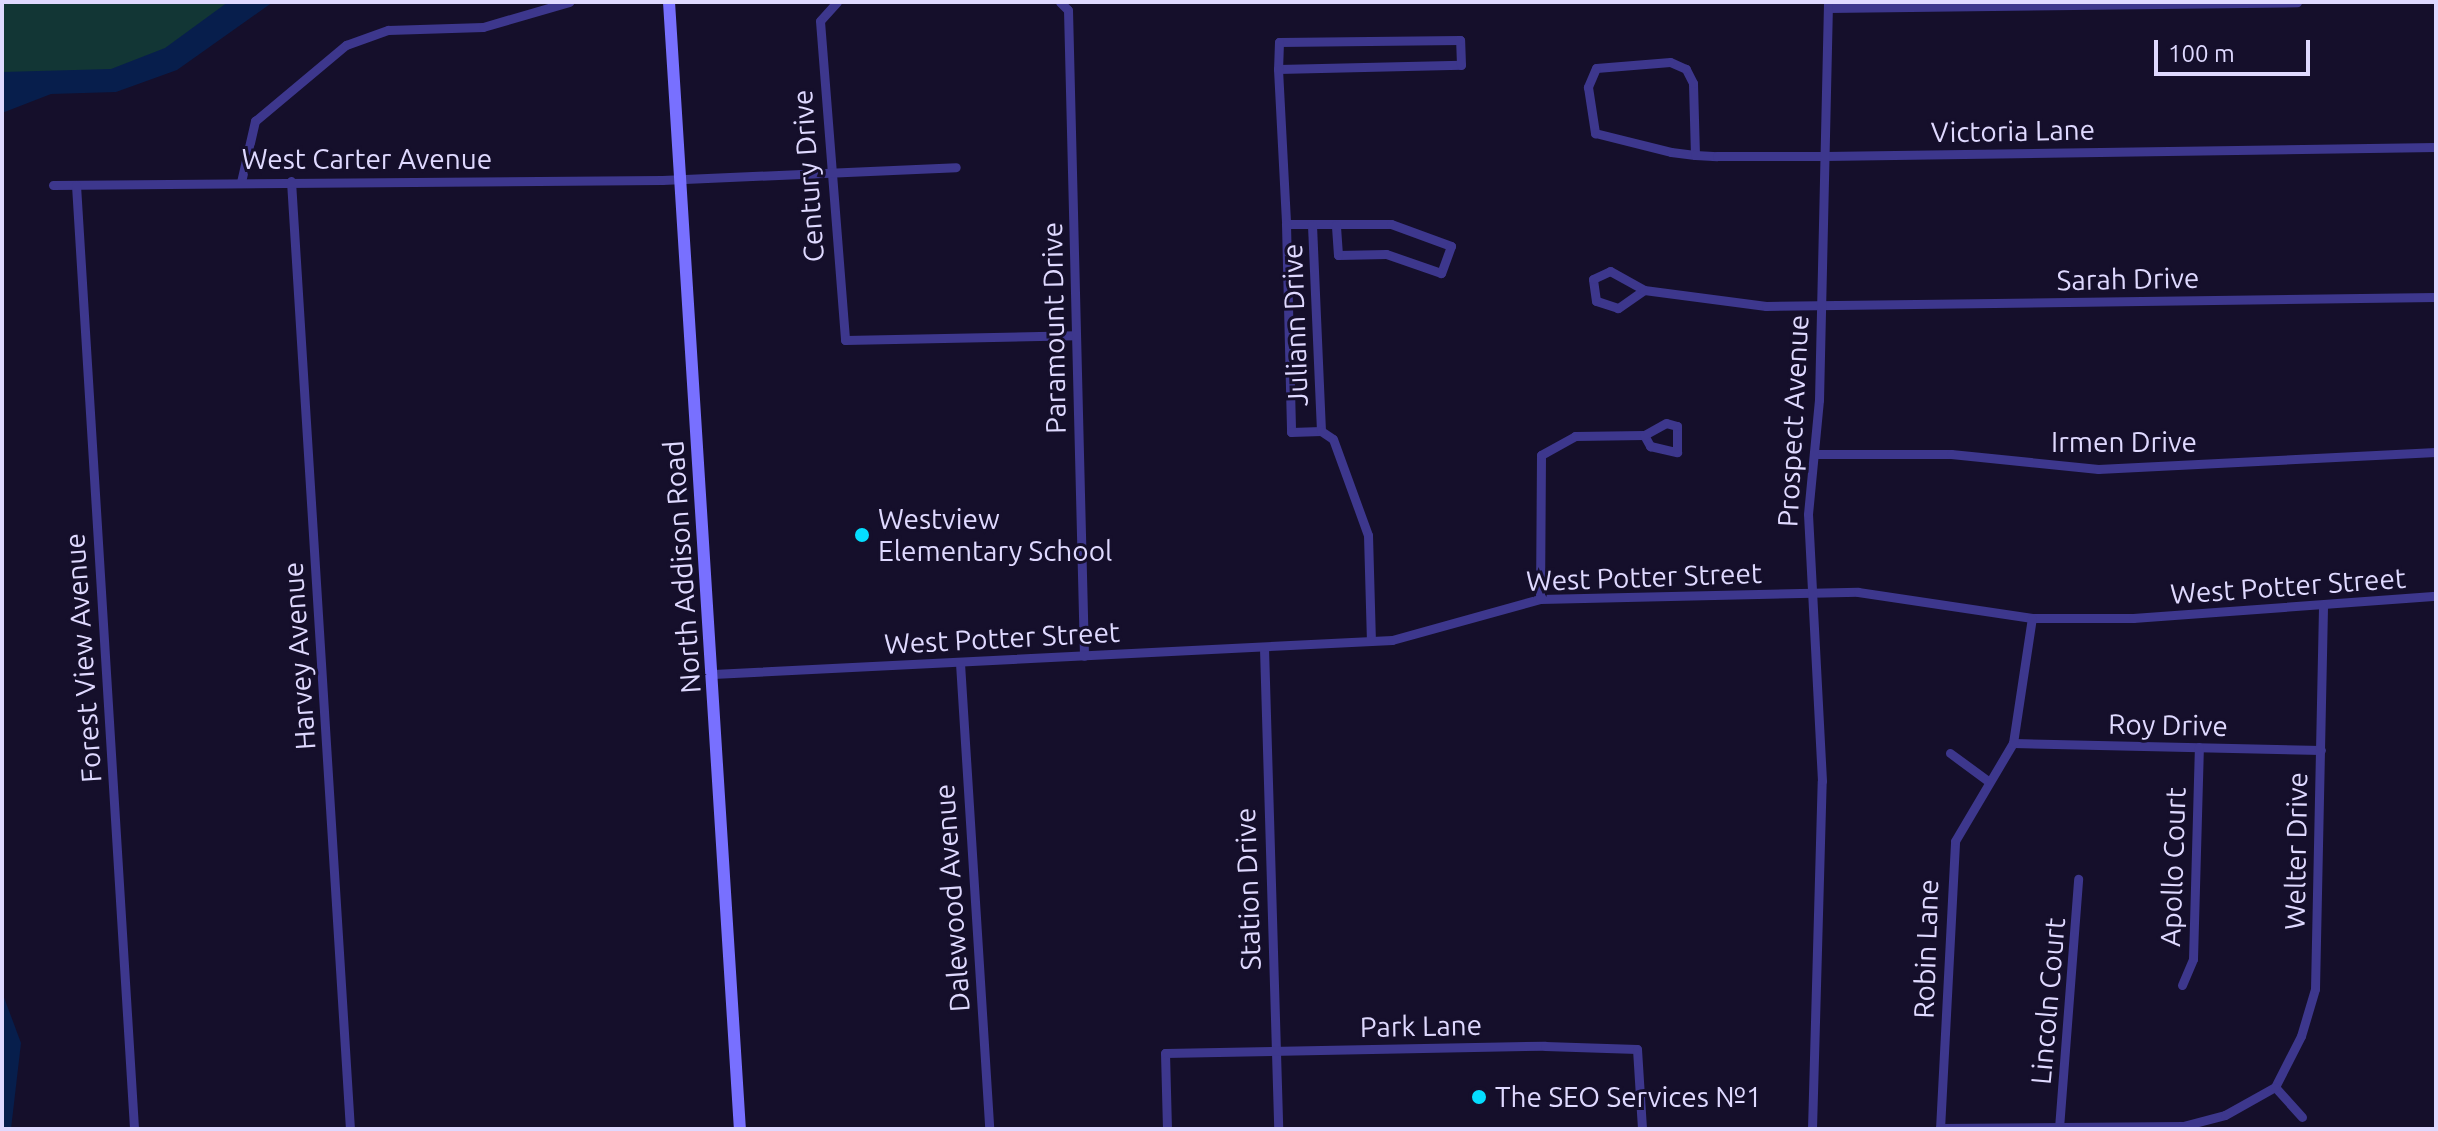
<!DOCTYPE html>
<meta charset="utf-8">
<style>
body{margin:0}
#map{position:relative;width:2438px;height:1131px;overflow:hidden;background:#150f2b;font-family:Ubuntu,sans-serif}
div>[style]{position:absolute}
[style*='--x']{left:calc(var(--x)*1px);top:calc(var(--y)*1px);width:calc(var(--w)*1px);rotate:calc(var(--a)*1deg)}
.green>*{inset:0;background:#123635}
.water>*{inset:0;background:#071e4c}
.street>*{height:9px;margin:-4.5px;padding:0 4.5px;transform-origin:4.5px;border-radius:4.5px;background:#3d378d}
.secondary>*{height:12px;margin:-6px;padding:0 6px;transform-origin:6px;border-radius:6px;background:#7870ff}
.dots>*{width:22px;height:22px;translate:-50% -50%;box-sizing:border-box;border:4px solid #150f2b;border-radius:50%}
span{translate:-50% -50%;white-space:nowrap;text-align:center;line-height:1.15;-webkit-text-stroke:6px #150f2b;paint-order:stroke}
.street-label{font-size:28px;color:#dfd9ff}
.poi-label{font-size:28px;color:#dfd9ff}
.left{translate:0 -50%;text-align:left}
.frame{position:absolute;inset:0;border:4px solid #dfd9ff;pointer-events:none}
.scale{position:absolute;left:2154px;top:40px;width:156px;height:36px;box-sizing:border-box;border:4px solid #dfd9ff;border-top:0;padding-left:10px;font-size:24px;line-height:28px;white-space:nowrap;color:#dfd9ff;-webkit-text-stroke:6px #150f2b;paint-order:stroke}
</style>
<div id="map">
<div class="green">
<i style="clip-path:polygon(2px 2px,255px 2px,141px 69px,2px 88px)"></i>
</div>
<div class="water">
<i style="clip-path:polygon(228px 2px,273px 2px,177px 70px,116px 92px,51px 94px,2px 113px,2px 72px,111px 69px,165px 48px)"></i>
<i style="clip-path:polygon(2px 992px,21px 1043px,11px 1129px,2px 1129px)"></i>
</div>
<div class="street">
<i style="--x:837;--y:2;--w:25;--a:132"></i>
<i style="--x:820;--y:21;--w:320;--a:85.5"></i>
<i style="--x:845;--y:340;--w:231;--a:-1.2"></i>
<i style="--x:1060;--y:2;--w:11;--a:45"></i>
<i style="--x:1068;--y:10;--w:646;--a:88.58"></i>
<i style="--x:1828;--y:8;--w:469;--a:-0.7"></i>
<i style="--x:1278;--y:69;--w:183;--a:-1.3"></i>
<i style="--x:1461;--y:65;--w:25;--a:-92"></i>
<i style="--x:1460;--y:40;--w:181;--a:179.4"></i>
<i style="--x:1279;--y:42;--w:27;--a:92"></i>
<i style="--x:1278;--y:69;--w:155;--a:87"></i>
<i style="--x:1286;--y:224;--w:105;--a:0"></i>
<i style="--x:1391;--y:224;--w:64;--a:20.1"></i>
<i style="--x:1451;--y:246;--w:29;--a:110"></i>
<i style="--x:1441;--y:273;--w:58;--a:-160.9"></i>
<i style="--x:1386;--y:254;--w:48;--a:178.8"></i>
<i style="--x:1338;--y:255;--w:30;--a:-94"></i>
<i style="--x:1695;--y:155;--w:72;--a:-91.6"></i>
<i style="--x:1693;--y:83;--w:16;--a:-117"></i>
<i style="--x:1686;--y:69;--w:17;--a:-156"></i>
<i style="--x:1670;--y:62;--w:74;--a:175.4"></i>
<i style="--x:1596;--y:68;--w:21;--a:113"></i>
<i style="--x:1588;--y:87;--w:47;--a:81.3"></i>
<i style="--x:1595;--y:133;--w:78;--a:14"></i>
<i style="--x:1671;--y:152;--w:24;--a:7"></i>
<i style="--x:1695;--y:155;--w:22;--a:3"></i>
<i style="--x:1717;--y:156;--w:108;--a:0"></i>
<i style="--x:1825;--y:156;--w:611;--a:-0.84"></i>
<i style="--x:291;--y:181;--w:950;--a:86.44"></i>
<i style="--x:241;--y:182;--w:63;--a:-77.1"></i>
<i style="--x:255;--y:121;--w:119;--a:-39.9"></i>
<i style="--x:346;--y:45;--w:45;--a:-19.7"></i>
<i style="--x:388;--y:30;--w:95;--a:-1.8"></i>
<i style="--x:483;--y:27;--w:90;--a:-16.2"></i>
<i style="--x:53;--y:185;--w:609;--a:-0.47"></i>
<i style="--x:662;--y:180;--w:294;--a:-2.5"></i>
<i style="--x:76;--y:185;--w:946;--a:86.48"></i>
<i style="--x:1286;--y:224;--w:208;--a:88.6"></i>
<i style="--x:1291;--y:432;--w:30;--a:-2"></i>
<i style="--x:1312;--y:225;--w:206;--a:87.5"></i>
<i style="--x:1321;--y:431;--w:14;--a:34"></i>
<i style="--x:1333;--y:439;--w:102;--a:70"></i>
<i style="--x:1368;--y:535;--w:106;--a:88.4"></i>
<i style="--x:1644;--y:290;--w:32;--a:145"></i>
<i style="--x:1618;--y:308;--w:23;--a:-162"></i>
<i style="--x:1596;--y:301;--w:22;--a:-98"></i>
<i style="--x:1593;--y:279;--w:19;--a:-25"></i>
<i style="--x:1610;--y:271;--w:39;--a:29"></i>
<i style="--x:1644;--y:290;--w:123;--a:7.5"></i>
<i style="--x:1766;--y:306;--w:670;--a:-0.77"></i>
<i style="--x:1814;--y:454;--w:137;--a:0"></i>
<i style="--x:1951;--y:454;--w:148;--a:5.8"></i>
<i style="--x:2098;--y:469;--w:338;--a:-2.9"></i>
<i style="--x:1540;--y:599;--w:144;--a:-89.6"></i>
<i style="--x:1541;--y:455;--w:39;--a:-29"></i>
<i style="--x:1575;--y:436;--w:69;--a:-0.8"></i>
<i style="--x:1644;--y:435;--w:13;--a:61"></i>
<i style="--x:1650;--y:446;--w:28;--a:13"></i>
<i style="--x:1677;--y:452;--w:26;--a:-90"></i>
<i style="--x:1677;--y:426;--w:11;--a:-165"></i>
<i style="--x:1666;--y:423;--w:25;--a:151"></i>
<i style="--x:1264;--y:648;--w:481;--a:88.3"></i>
<i style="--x:960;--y:663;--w:467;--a:86.4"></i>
<i style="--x:713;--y:674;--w:680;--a:-2.87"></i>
<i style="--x:1392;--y:640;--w:154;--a:-15.5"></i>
<i style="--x:1540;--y:599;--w:318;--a:-1.3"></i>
<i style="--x:1858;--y:592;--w:176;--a:8.5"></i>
<i style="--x:2032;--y:618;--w:101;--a:0"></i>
<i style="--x:2133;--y:618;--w:304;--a:-4.2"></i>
<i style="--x:2013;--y:743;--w:308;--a:1.3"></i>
<i style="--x:1950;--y:753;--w:47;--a:36.4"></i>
<i style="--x:2182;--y:985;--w:28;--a:-67"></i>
<i style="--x:2193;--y:959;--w:212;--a:-88.4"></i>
<i style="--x:2302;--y:1117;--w:40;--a:-132"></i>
<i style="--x:2275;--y:1087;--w:57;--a:-63"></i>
<i style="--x:2301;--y:1036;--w:49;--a:-73.4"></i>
<i style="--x:2315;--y:989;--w:382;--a:-88.8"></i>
<i style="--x:1940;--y:1128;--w:243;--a:-0.5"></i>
<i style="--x:2183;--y:1126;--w:43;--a:-14.7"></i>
<i style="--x:2225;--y:1115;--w:57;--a:-29.2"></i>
<i style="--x:2059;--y:1128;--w:250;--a:-85.6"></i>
<i style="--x:1167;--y:1129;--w:76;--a:-91.5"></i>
<i style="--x:1165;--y:1053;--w:380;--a:-1.1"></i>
<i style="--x:1545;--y:1046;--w:92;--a:1.9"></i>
<i style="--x:1637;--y:1049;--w:80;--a:86.4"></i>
<i style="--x:1812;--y:1129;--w:348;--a:-88.4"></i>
<i style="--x:1822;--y:781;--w:267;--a:-93"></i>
<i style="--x:1808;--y:514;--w:115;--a:-84.5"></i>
<i style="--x:1819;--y:400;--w:398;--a:-88.7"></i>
<i style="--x:1940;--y:1129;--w:288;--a:-87"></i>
<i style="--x:1955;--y:841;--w:114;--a:-59.4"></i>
<i style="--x:2013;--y:743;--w:126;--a:-81.4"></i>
</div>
<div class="secondary">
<i style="--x:669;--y:2;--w:1129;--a:86.4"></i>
</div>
<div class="dots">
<i style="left:862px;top:535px;background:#05deff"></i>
<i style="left:1479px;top:1097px;background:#05deff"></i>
</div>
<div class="street-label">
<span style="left:2013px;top:131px;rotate:-1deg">Victoria Lane</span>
<span style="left:367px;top:159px">West Carter Avenue</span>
<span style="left:808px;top:176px;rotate:-94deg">Century Drive</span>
<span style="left:2128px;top:279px;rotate:-1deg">Sarah Drive</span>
<span style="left:1295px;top:325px;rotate:-92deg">Juliann Drive</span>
<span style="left:1054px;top:328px;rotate:-91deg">Paramount Drive</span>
<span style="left:1793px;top:421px;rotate:-87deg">Prospect Avenue</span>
<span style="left:2124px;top:442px">Irmen Drive</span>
<span style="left:682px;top:567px;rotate:-94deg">North Addison Road</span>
<span style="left:1644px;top:577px;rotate:-2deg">West Potter Street</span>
<span style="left:2288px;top:586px;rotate:-4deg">West Potter Street</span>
<span style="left:1002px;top:638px;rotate:-3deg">West Potter Street</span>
<span style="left:299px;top:656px;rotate:-94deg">Harvey Avenue</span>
<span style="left:83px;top:658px;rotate:-94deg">Forest View Avenue</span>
<span style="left:2168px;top:725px;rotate:1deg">Roy Drive</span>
<span style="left:2296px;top:851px;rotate:-89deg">Welter Drive</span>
<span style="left:2173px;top:867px;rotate:-88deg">Apollo Court</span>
<span style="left:1248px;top:889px;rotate:-92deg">Station Drive</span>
<span style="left:952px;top:898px;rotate:-94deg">Dalewood Avenue</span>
<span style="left:1926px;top:949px;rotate:-88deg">Robin Lane</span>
<span style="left:2048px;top:1001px;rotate:-85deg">Lincoln Court</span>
<span style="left:1421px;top:1026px;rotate:-1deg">Park Lane</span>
</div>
<div class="poi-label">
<span class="left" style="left:878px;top:535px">Westview<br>Elementary School</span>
<span class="left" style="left:1495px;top:1097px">The SEO Services №1</span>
</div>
<div class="frame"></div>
<div class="scale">100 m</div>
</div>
